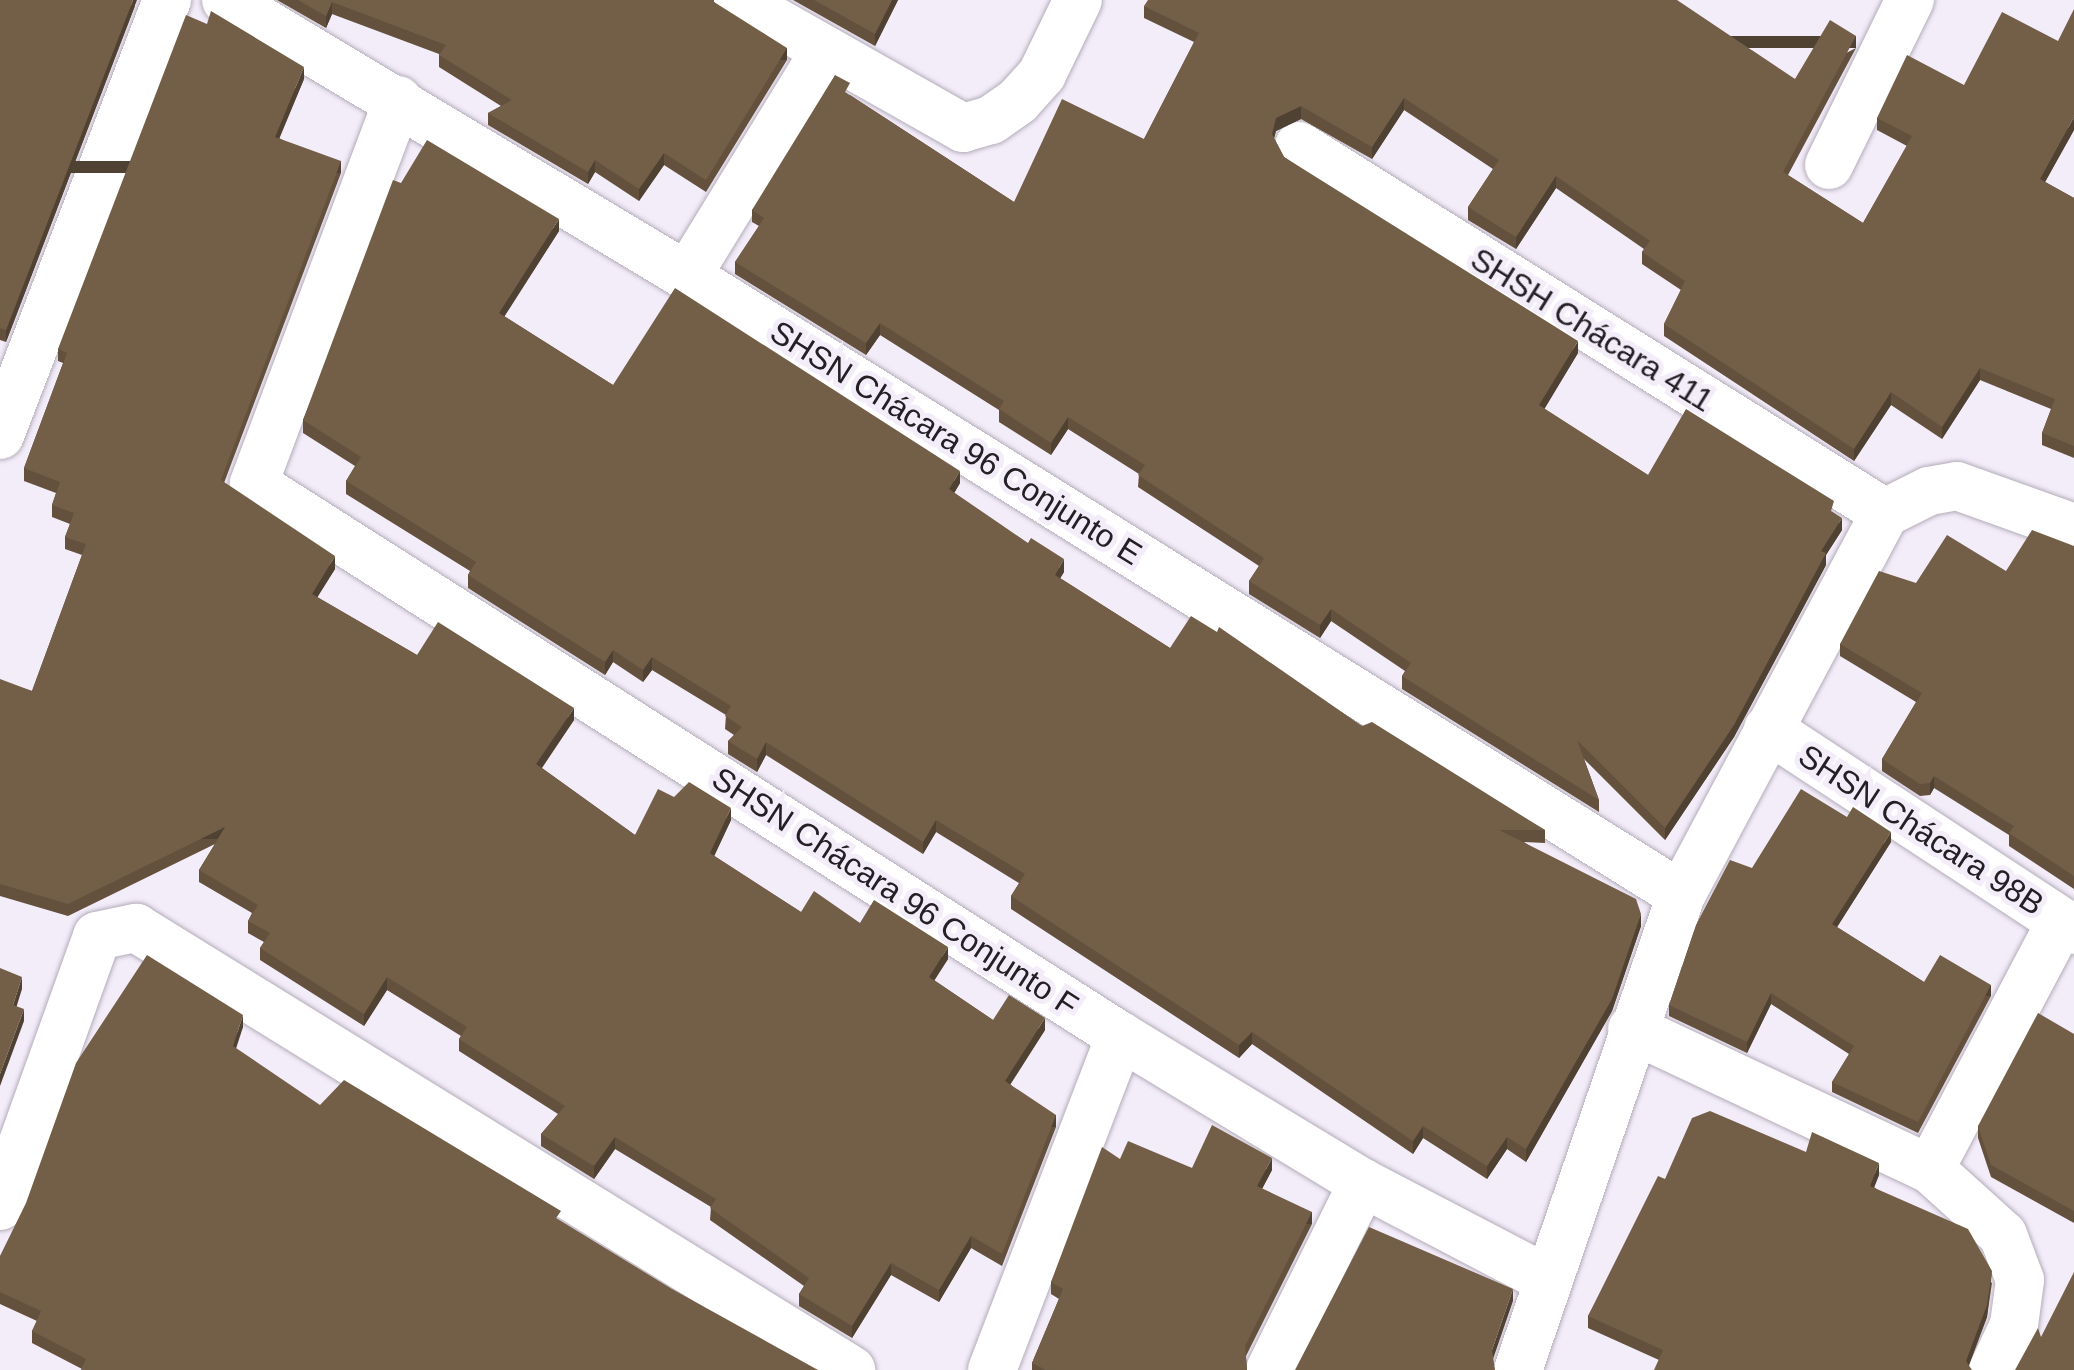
<!DOCTYPE html>
<meta charset="utf-8">
<style>
body{margin:0}
#map{position:relative;width:2074px;height:1370px;overflow:hidden;background:#f3ecf9;font-family:Helvetica,sans-serif}
div>[style]{position:absolute}
[style*='--x']{left:calc(var(--x)*1px);top:calc(var(--y)*1px);width:calc(var(--w)*1px);rotate:calc(var(--a)*1deg)}
.roads{filter:drop-shadow(0 0 2px #b3acb9) drop-shadow(0 0 2px #b3acb9)}
.street>*{height:48px;margin:-24px;padding:0 24px;transform-origin:24px;border-radius:24px;background:#fff}
.wall>*{inset:0;background:#63513e}
.shaded-wall>*{inset:0;background:#504232;transform-origin:0 0}
.building>*{inset:0;background:#735e48}
span{translate:-50% -50%;white-space:nowrap;text-align:center;line-height:1.15;-webkit-text-stroke:10px #f3ecf9;paint-order:stroke}
.street-label{font-size:32px;color:#222024}
</style>
<div id="map">
<div class="roads">
<div class="street">
<i style="--x:226;--y:0;--w:537;--a:30.91"></i>
<i style="--x:687;--y:276;--w:1171;--a:31.91"></i>
<i style="--x:737;--y:0;--w:260;--a:29.5"></i>
<i style="--x:963;--y:128;--w:29;--a:-16"></i>
<i style="--x:991;--y:120;--w:33;--a:-35"></i>
<i style="--x:1018;--y:101;--w:36;--a:-48"></i>
<i style="--x:1042;--y:74;--w:82;--a:-64.1"></i>
<i style="--x:398;--y:100;--w:410;--a:110.6"></i>
<i style="--x:254;--y:484;--w:1027;--a:32.51"></i>
<i style="--x:1120;--y:1036;--w:284;--a:31.2"></i>
<i style="--x:1363;--y:1183;--w:208;--a:27.6"></i>
<i style="--x:1299;--y:146;--w:691;--a:32.06"></i>
<i style="--x:1829;--y:165;--w:184;--a:-63.9"></i>
<i style="--x:687;--y:276;--w:260;--a:-58.5"></i>
<i style="--x:0;--y:435;--w:466;--a:-69"></i>
<i style="--x:1768;--y:729;--w:366;--a:33.3"></i>
<i style="--x:1632;--y:1029;--w:329;--a:25.2"></i>
<i style="--x:1930;--y:1169;--w:98;--a:42.1"></i>
<i style="--x:2003;--y:1235;--w:48;--a:69.3"></i>
<i style="--x:2020;--y:1280;--w:45;--a:97.6"></i>
<i style="--x:2014;--y:1325;--w:50;--a:115"></i>
<i style="--x:1930;--y:1169;--w:280;--a:-62.1"></i>
<i style="--x:0;--y:1206;--w:287;--a:-70.2"></i>
<i style="--x:97;--y:936;--w:40;--a:-12"></i>
<i style="--x:136;--y:928;--w:841;--a:31.72"></i>
<i style="--x:992;--y:1370;--w:358;--a:-69"></i>
<i style="--x:1270;--y:1370;--w:209;--a:-63.6"></i>
<i style="--x:1518;--y:1370;--w:502;--a:-71.06"></i>
<i style="--x:1681;--y:895;--w:433;--a:-61.9"></i>
<i style="--x:1885;--y:513;--w:49;--a:-26.6"></i>
<i style="--x:1929;--y:491;--w:28;--a:-10"></i>
<i style="--x:1957;--y:486;--w:124;--a:19.7"></i>
</div>
</div>
<div class="wall">
<i style="clip-path:polygon(0 0,135px 6px,6px 342px,0 340px)"></i>
<i style="clip-path:polygon(277px 0,714px 0,714px 2px,787px 60px,706px 192px,664px 165px,639px 201px,595px 172px,588px 184px,488px 125px,488px 113px,501px 106px,439px 67px,439px 54px,332px 14px,326px 28px)"></i>
<i style="clip-path:polygon(793px 0,898px 0,875px 46px)"></i>
<i style="clip-path:polygon(1144px 6px,1795px 79px,1856px 48px,1788px 175px,1863px 223px,1907px 146px,1877px 130px,1877px 118px,1964px 85px,2074px 130px,2045px 182px,2074px 198px,2074px 458px,2042px 445px,2042px 433px,2051px 409px,1980px 380px,1942px 439px,1891px 405px,1854px 461px,1664px 336px,1664px 324px,1681px 290px,1642px 264px,1642px 252px,1644px 249px,1556px 188px,1516px 249px,1468px 220px,1468px 207px,1493px 169px,1404px 110px,1372px 159px,1301px 119px,1276px 131px,1274px 138px,1284px 157px,1578px 353px,1544px 409px,1648px 475px,1834px 513px,1842px 530px,1826px 555px,1826px 565px,1734px 737px,1665px 840px,1584px 759px,1599px 800px,1599px 812px,1402px 689px,1402px 676px,1405px 671px,1331px 621px,1320px 638px,1249px 594px,1249px 581px,1259px 566px,1138px 487px,1139px 474px,1068px 429px,1051px 455px,999px 422px,999px 410px,880px 335px,866px 355px,735px 274px,735px 262px,759px 226px,752px 222px,752px 210px,850px 95px,1014px 202px,1144px 139px,1194px 42px,1144px 18px)"></i>
<i style="clip-path:polygon(304px 79px,279px 138px,341px 173px,224px 483px,335px 569px,317px 597px,417px 655px,574px 720px,542px 768px,635px 835px,674px 797px,731px 820px,714px 856px,801px 912px,860px 923px,948px 959px,934px 980px,993px 1020px,1045px 1030px,1010px 1084px,1056px 1127px,1002px 1266px,971px 1248px,939px 1302px,891px 1275px,852px 1338px,799px 1306px,799px 1294px,804px 1286px,710px 1220px,711px 1207px,615px 1149px,594px 1179px,541px 1146px,541px 1134px,558px 1114px,459px 1051px,459px 1039px,461px 1036px,387px 990px,364px 1026px,260px 960px,260px 948px,264px 942px,248px 933px,248px 921px,252px 913px,199px 882px,199px 870px,215px 844px,68px 916px,0 896px,0 681px,32px 691px,82px 555px,65px 549px,65px 537px,70px 524px,52px 517px,52px 505px,56px 493px,24px 481px,24px 468px,63px 363px,58px 361px,58px 349px)"></i>
<i style="clip-path:polygon(401px 183px,559px 231px,504px 316px,613px 385px,960px 483px,954px 493px,1064px 572px,1060px 578px,1170px 648px,1362px 726px,1545px 830px,1545px 843px,1524px 842px,1641px 926px,1612px 1011px,1526px 1162px,1507px 1149px,1487px 1179px,1423px 1138px,1413px 1154px,1252px 1044px,1239px 1058px,1011px 909px,1011px 896px,1019px 883px,936px 832px,923px 854px,766px 755px,757px 772px,728px 754px,728px 741px,734px 735px,725px 729px,726px 715px,652px 670px,643px 682px,613px 662px,605px 675px,468px 588px,468px 575px,470px 571px,346px 494px,346px 481px,355px 466px,303px 433px,303px 420px)"></i>
<i style="clip-path:polygon(2074px 546px,2074px 889px,2009px 846px,2009px 835px,1934px 788px,1930px 795px,1920px 796px,1882px 771px,1882px 759px,1916px 702px,1840px 656px,1840px 644px,1916px 583px,2006px 571px)"></i>
<i style="clip-path:polygon(1891px 842px,1837px 927px,1924px 982px,1991px 996px,1918px 1133px,1832px 1092px,1832px 1082px,1849px 1054px,1771px 1004px,1747px 1053px,1669px 1016px,1669px 1005px,1752px 868px)"></i>
<i style="clip-path:polygon(243px 1027px,82px 1369px,32px 1343px,32px 1331px,37px 1321px,0 1304px,0 1256px)"></i>
<i style="clip-path:polygon(2074px 1034px,2074px 1223px,1991px 1177px,1978px 1138px,1978px 1126px)"></i>
<i style="clip-path:polygon(1806px 1152px,1879px 1175px,1874px 1187px,1992px 1283px,1987px 1317px,1969px 1365px,1659px 1360px,1588px 1328px,1588px 1316px,1665px 1179px)"></i>
<i style="clip-path:polygon(1120px 1159px,1192px 1168px,1272px 1170px,1262px 1189px,1312px 1224px,1246px 1356px,1247px 1370px,1032px 1370px,1032px 1363px,1059px 1299px,1051px 1294px,1051px 1282px)"></i>
</div>
<div class="shaded-wall">
<i style="clip-path:polygon(133px 0,137px 0,6px 342px,6px 330px)"></i>
<i style="clip-path:polygon(892px 0,898px 0,875px 46px,875px 34px)"></i>
<i style="clip-path:polygon(332px 2px,332px 14px,326px 28px,326px 16px)"></i>
<i style="left:1856px;top:36px;width:12px;height:154px;rotate:90deg"></i>
<i style="left:787px;top:48px;width:12px;height:155px;rotate:90deg"></i>
<i style="clip-path:polygon(304px 67px,304px 79px,275px 149px,275px 137px)"></i>
<i style="clip-path:polygon(1404px 98px,1404px 110px,1372px 159px,1372px 147px)"></i>
<i style="clip-path:polygon(1301px 106px,1301px 119px,1276px 131px,1272px 146px,1272px 134px,1276px 118px)"></i>
<i style="clip-path:polygon(2074px 117px,2074px 130px,2040px 191px,2040px 179px)"></i>
<i style="clip-path:polygon(664px 153px,664px 165px,639px 201px,639px 189px)"></i>
<i style="clip-path:polygon(595px 160px,595px 172px,588px 184px,588px 172px)"></i>
<i style="left:341px;top:161px;width:12px;height:341px;rotate:90deg"></i>
<i style="clip-path:polygon(1556px 176px,1556px 188px,1516px 249px,1516px 237px)"></i>
<i style="clip-path:polygon(559px 219px,559px 231px,499px 325px,499px 313px)"></i>
<i style="clip-path:polygon(880px 323px,880px 335px,866px 355px,866px 343px)"></i>
<i style="clip-path:polygon(1578px 341px,1578px 353px,1539px 418px,1539px 405px)"></i>
<i style="clip-path:polygon(1980px 368px,1980px 380px,1942px 439px,1942px 427px)"></i>
<i style="clip-path:polygon(1891px 392px,1891px 405px,1854px 461px,1854px 449px)"></i>
<i style="clip-path:polygon(1068px 417px,1068px 429px,1051px 455px,1051px 443px)"></i>
<i style="clip-path:polygon(960px 471px,960px 483px,949px 502px,949px 489px)"></i>
<i style="clip-path:polygon(1842px 518px,1842px 530px,1826px 555px,1826px 565px,1734px 737px,1665px 840px,1665px 828px,1821px 551px)"></i>
<i style="clip-path:polygon(335px 556px,335px 569px,312px 606px,312px 594px)"></i>
<i style="clip-path:polygon(1064px 559px,1064px 572px,1055px 587px,1055px 575px)"></i>
<i style="clip-path:polygon(1331px 609px,1331px 621px,1320px 638px,1320px 625px)"></i>
<i style="clip-path:polygon(613px 650px,613px 662px,605px 675px,605px 662px)"></i>
<i style="clip-path:polygon(652px 657px,652px 670px,643px 682px,643px 670px)"></i>
<i style="clip-path:polygon(574px 708px,574px 720px,536px 776px,536px 764px)"></i>
<i style="clip-path:polygon(766px 742px,766px 755px,757px 772px,757px 759px)"></i>
<i style="clip-path:polygon(1934px 776px,1934px 788px,1930px 795px,1930px 783px)"></i>
<i style="clip-path:polygon(731px 808px,731px 820px,710px 865px,710px 853px)"></i>
<i style="clip-path:polygon(936px 820px,936px 832px,923px 854px,923px 842px)"></i>
<i style="left:225px;top:827px;width:12px;height:175px;rotate:90deg"></i>
<i style="clip-path:polygon(1891px 832px,1891px 842px,1832px 935px,1832px 924px)"></i>
<i style="clip-path:polygon(1641px 914px,1641px 926px,1612px 1011px,1526px 1162px,1526px 1149px)"></i>
<i style="clip-path:polygon(948px 947px,948px 959px,929px 989px,929px 977px)"></i>
<i style="clip-path:polygon(22px 977px,22px 989px,13px 1018px,13px 1005px)"></i>
<i style="clip-path:polygon(387px 977px,387px 990px,364px 1026px,364px 1014px)"></i>
<i style="left:1991px;top:985px;width:11px;height:155px;rotate:90deg"></i>
<i style="clip-path:polygon(1771px 993px,1771px 1004px,1747px 1053px,1747px 1042px)"></i>
<i style="clip-path:polygon(24px 1009px,24px 1021px,0 1086px,0 1074px)"></i>
<i style="clip-path:polygon(243px 1015px,243px 1027px,233px 1058px,233px 1046px)"></i>
<i style="clip-path:polygon(1045px 1018px,1045px 1030px,1005px 1093px,1005px 1081px)"></i>
<i style="clip-path:polygon(1252px 1032px,1252px 1044px,1239px 1058px,1239px 1045px)"></i>
<i style="left:1056px;top:1115px;width:12px;height:149px;rotate:90deg"></i>
<i style="clip-path:polygon(1423px 1126px,1423px 1138px,1413px 1154px,1413px 1141px)"></i>
<i style="clip-path:polygon(615px 1137px,615px 1149px,594px 1179px,594px 1166px)"></i>
<i style="clip-path:polygon(1507px 1137px,1507px 1149px,1487px 1179px,1487px 1166px)"></i>
<i style="clip-path:polygon(1272px 1158px,1272px 1170px,1257px 1198px,1257px 1186px)"></i>
<i style="clip-path:polygon(1879px 1163px,1879px 1175px,1870px 1198px,1870px 1186px)"></i>
<i style="left:1312px;top:1212px;width:12px;height:150px;rotate:90deg"></i>
<i style="clip-path:polygon(971px 1236px,971px 1248px,939px 1302px,939px 1290px)"></i>
<i style="clip-path:polygon(891px 1263px,891px 1275px,852px 1338px,852px 1326px)"></i>
<i style="clip-path:polygon(1992px 1271px,1987px 1317px,1967px 1370px,1966px 1361px)"></i>
<i style="clip-path:polygon(1513px 1289px,1513px 1301px,1492px 1362px,1492px 1350px)"></i>
</div>
<div class="building">
<i style="clip-path:polygon(0 0,133px 0,6px 330px,0 328px)"></i>
<i style="clip-path:polygon(298px 0,714px 0,714px 2px,787px 48px,706px 180px,664px 153px,639px 189px,595px 160px,588px 172px,488px 113px,512px 100px,439px 55px,446px 45px,332px 2px,326px 16px)"></i>
<i style="clip-path:polygon(814px 0,892px 0,875px 34px)"></i>
<i style="clip-path:polygon(1148px 0,1677px 0,1795px 79px,1830px 20px,1856px 36px,1783px 172px,1863px 223px,1912px 136px,1877px 118px,1907px 55px,1964px 85px,2002px 12px,2058px 41px,2074px 9px,2074px 117px,2040px 179px,2074px 198px,2074px 446px,2042px 433px,2055px 399px,1980px 368px,1942px 427px,1891px 392px,1854px 449px,1664px 324px,1685px 281px,1642px 252px,1650px 241px,1556px 176px,1516px 237px,1468px 207px,1499px 160px,1404px 98px,1372px 147px,1301px 106px,1276px 118px,1272px 134px,1284px 157px,1578px 341px,1539px 405px,1648px 475px,1686px 409px,1834px 501px,1831px 511px,1842px 518px,1821px 551px,1826px 553px,1734px 725px,1665px 828px,1577px 740px,1599px 800px,1402px 676px,1411px 663px,1331px 609px,1320px 625px,1249px 581px,1264px 558px,1138px 475px,1145px 465px,1068px 417px,1051px 443px,999px 409px,1004px 401px,880px 323px,866px 343px,735px 262px,764px 218px,752px 210px,835px 75px,850px 83px,845px 92px,1014px 202px,1062px 99px,1144px 139px,1199px 33px,1144px 6px)"></i>
<i style="clip-path:polygon(211px 11px,304px 67px,275px 137px,341px 161px,221px 480px,335px 556px,312px 594px,417px 655px,438px 622px,574px 708px,536px 764px,635px 835px,658px 789px,674px 797px,689px 782px,731px 808px,710px 853px,801px 912px,814px 891px,860px 923px,874px 900px,948px 947px,929px 977px,993px 1020px,1009px 995px,1045px 1018px,1005px 1081px,1056px 1115px,1002px 1254px,971px 1236px,939px 1290px,891px 1263px,852px 1326px,799px 1294px,809px 1278px,710px 1208px,716px 1199px,615px 1137px,594px 1166px,541px 1134px,565px 1106px,459px 1039px,467px 1027px,387px 977px,364px 1014px,260px 948px,270px 933px,248px 921px,258px 905px,199px 870px,225px 827px,68px 904px,0 884px,0 679px,32px 691px,86px 544px,65px 537px,74px 513px,52px 505px,60px 482px,24px 468px,67px 353px,58px 349px,186px 15px,207px 24px)"></i>
<i style="clip-path:polygon(427px 140px,559px 219px,499px 313px,613px 385px,675px 288px,960px 471px,949px 489px,1028px 543px,1031px 538px,1064px 559px,1055px 575px,1170px 648px,1191px 616px,1217px 632px,1219px 627px,1362px 726px,1372px 722px,1545px 830px,1499px 830px,1636px 899px,1641px 914px,1612px 999px,1526px 1149px,1507px 1137px,1487px 1166px,1423px 1126px,1413px 1141px,1252px 1032px,1239px 1045px,1011px 896px,1025px 874px,936px 820px,923px 842px,766px 742px,757px 759px,728px 741px,742px 727px,725px 716px,731px 706px,652px 657px,643px 670px,613px 650px,605px 662px,468px 575px,476px 562px,346px 481px,361px 457px,303px 420px,393px 180px,401px 183px)"></i>
<i style="clip-path:polygon(2032px 530px,2074px 546px,2074px 876px,2009px 833px,2014px 826px,1934px 776px,1930px 783px,1920px 784px,1882px 759px,1922px 693px,1840px 644px,1879px 571px,1916px 583px,1947px 535px,2006px 571px)"></i>
<i style="clip-path:polygon(1801px 789px,1847px 817px,1853px 807px,1891px 832px,1832px 924px,1924px 982px,1940px 955px,1991px 985px,1918px 1122px,1832px 1082px,1854px 1046px,1771px 993px,1747px 1042px,1669px 1005px,1696px 925px,1730px 860px,1752px 868px)"></i>
<i style="clip-path:polygon(147px 955px,243px 1015px,233px 1046px,320px 1105px,344px 1080px,561px 1211px,556px 1218px,672px 1289px,818px 1370px,81px 1370px,86px 1359px,32px 1331px,41px 1311px,0 1292px,0 1256px,26px 1203px,76px 1063px)"></i>
<i style="clip-path:polygon(0 968px,22px 977px,13px 1005px,24px 1009px,0 1074px)"></i>
<i style="clip-path:polygon(2038px 1013px,2074px 1034px,2074px 1211px,1991px 1165px,1978px 1126px)"></i>
<i style="clip-path:polygon(1710px 1111px,1806px 1152px,1812px 1132px,1879px 1163px,1870px 1186px,1968px 1229px,1992px 1271px,1987px 1305px,1966px 1361px,1972px 1370px,1654px 1370px,1663px 1350px,1588px 1316px,1658px 1176px,1665px 1179px,1692px 1118px)"></i>
<i style="clip-path:polygon(1212px 1125px,1272px 1158px,1257px 1186px,1312px 1212px,1245px 1346px,1247px 1370px,1046px 1370px,1032px 1363px,1063px 1289px,1051px 1282px,1102px 1147px,1120px 1159px,1128px 1141px,1192px 1168px)"></i>
<i style="clip-path:polygon(1369px 1227px,1513px 1289px,1492px 1350px,1495px 1370px,1295px 1370px)"></i>
<i style="clip-path:polygon(2074px 1272px,2074px 1370px,2015px 1370px,2038px 1328px,2041px 1337px)"></i>
</div>
<div class="street-label">
<span style="left:1592px;top:330px;rotate:32deg">SHSH Chácara 411</span>
<span style="left:956px;top:443px;rotate:32deg">SHSN Chácara 96 Conjunto E</span>
<span style="left:1921px;top:830px;rotate:33deg">SHSN Chácara 98B</span>
<span style="left:895px;top:892px;rotate:33deg">SHSN Chácara 96 Conjunto F</span>
</div>
</div>
